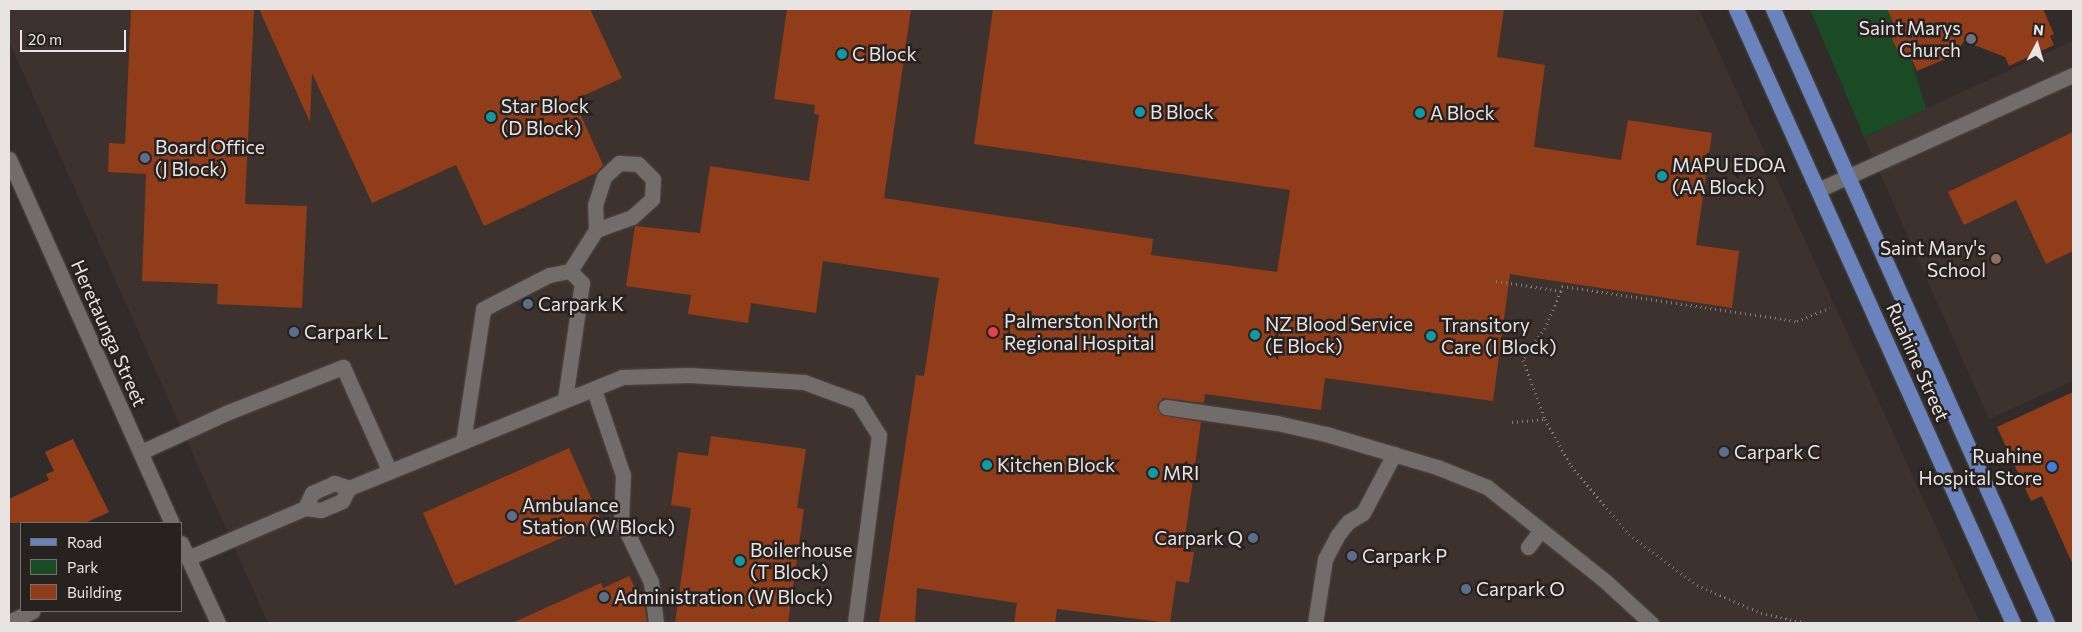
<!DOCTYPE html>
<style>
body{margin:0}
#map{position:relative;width:2082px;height:632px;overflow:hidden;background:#312c2a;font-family:Commissioner,sans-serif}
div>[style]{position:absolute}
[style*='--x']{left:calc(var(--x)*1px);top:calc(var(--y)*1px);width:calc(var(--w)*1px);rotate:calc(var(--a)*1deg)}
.built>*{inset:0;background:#3e322e}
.green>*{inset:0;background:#1a4b24}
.building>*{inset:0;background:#923d19;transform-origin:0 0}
.path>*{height:3px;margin-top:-1.5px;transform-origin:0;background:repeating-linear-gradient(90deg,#827e7d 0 1px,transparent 0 5px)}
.roads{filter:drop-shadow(0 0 1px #4e4a48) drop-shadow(0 0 1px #4e4a48)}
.minor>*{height:15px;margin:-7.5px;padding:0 7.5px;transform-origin:7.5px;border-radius:7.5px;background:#726c6a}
.major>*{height:15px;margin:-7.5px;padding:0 7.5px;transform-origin:7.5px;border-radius:7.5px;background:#6b83bd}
.dots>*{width:14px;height:14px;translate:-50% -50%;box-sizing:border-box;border:2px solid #272220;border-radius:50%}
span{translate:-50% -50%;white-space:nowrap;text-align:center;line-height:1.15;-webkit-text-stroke:5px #272220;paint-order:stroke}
.poi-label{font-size:19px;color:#e7e4e3}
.right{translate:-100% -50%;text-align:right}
.left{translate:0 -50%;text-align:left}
.street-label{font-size:19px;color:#e7e4e3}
.frame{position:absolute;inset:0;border:10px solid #e7e4e3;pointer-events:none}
.legend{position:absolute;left:20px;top:522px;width:162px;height:90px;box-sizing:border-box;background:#272220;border:1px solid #74706e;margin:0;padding:6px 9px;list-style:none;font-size:15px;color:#e7e4e3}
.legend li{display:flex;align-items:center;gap:10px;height:25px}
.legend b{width:25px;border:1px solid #74706e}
.north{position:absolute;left:2012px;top:20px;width:50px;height:50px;-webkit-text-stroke:4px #272220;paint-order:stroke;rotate:6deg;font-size:14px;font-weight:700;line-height:20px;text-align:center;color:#e7e4e3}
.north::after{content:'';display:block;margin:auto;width:18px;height:22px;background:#e7e4e3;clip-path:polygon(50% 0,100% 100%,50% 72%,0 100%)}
.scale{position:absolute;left:20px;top:30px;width:106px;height:22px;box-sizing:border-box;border:2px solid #e7e4e3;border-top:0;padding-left:6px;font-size:15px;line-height:18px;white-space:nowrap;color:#e7e4e3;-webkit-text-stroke:4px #272220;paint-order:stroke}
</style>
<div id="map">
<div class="built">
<i style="clip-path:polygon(9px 9px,1699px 9px,1980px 623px,268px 623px,9px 41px)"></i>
<i style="clip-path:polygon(2073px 41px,2073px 381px,1989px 419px,1864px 137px)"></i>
</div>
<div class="green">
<i style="clip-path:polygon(1810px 9px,1887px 9px,1898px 34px,1891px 37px,1901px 58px,1911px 58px,1926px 109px,1864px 137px)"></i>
</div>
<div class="building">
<i style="clip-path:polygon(131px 9px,254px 9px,245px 204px,307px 206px,302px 308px,217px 304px,218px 284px,142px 281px,146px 174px,108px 172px,109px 143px,125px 144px)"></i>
<i style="clip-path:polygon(259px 9px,590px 9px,622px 78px,574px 100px,603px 165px,596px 173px,484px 226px,456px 165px,372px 203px,312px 73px,310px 122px)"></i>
<i style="clip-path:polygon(787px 9px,911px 9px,884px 198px,1153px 239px,1151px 255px,1277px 272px,1290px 190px,974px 144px,993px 9px,1504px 9px,1497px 57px,1545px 65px,1534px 147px,1621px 160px,1628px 120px,1712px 133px,1696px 245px,1739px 251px,1732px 308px,1510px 274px,1493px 401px,1325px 378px,1321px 410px,1205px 394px,1204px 403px,1163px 398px,1157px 405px,1161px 415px,1201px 422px,1183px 551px,1194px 552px,1189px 583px,1176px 581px,1170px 623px,1057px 609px,1055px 623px,1014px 623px,1017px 603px,917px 588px,915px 623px,879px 623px,916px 375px,924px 376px,939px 278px,823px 261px,816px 313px,751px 303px,748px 323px,688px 314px,691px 295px,626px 286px,635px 226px,700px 233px,710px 166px,809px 181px,819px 115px,814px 114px,815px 105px,774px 99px)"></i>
<i style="clip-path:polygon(1887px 9px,2043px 9px,2054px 34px,2050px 36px,2054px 45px,2009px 66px,2005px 57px,1964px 41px,1955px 55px,1917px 71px,1911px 58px,1901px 58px,1891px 37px,1898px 34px)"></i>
<i style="clip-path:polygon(2073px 132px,2073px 251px,2046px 264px,2016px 200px,1964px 225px,1948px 192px)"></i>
<i style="clip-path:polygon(2073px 392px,2073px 565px,2042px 496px,2031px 501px,1997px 427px)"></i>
<i style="clip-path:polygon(711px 436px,806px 449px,797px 508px,804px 509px,788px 623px,675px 623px,691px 508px,671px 505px,678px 452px,708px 456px)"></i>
<i style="clip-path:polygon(73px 439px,109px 512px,85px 523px,9px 523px,9px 499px,49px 480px,46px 474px,54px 471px,45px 452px)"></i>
<i style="left:569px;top:448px;width:79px;height:160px;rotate:66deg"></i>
<i style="clip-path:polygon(629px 576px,645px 608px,647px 623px,512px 623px,601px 583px,603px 588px)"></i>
</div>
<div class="path">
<i style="--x:1496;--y:281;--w:66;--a:8.7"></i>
<i style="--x:1561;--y:291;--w:40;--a:113.4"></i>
<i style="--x:1545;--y:328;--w:39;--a:125"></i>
<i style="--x:1523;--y:360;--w:63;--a:69.6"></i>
<i style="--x:1561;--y:291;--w:5;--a:-79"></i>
<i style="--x:1562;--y:286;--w:238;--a:8.5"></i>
<i style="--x:1797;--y:321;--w:35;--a:-22"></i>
<i style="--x:1512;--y:422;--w:33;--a:-5"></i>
<i style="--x:1545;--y:419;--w:54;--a:61"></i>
<i style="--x:1571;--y:466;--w:89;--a:49.5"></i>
<i style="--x:1629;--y:534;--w:85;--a:36.9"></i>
<i style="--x:1697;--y:585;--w:70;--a:23.6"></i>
<i style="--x:1761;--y:613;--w:47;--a:12.3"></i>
</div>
<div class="roads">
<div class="minor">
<i style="--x:9;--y:159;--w:399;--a:65.9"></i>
<i style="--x:1818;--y:190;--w:280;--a:-24.3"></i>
<i style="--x:570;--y:271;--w:49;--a:-57.6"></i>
<i style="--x:596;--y:230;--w:25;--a:-92"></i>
<i style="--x:595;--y:205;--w:29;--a:-72"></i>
<i style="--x:604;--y:177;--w:21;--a:-43"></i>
<i style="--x:619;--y:163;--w:19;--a:3"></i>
<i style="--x:638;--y:164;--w:21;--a:45"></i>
<i style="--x:653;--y:179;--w:20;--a:93"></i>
<i style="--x:652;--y:199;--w:27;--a:138"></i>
<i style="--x:632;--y:217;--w:38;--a:160"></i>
<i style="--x:594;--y:390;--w:90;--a:71.2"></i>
<i style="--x:623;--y:475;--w:45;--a:92.5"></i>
<i style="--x:621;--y:520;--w:69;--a:64.2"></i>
<i style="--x:651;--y:582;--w:41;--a:83"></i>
<i style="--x:565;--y:399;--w:117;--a:-81.7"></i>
<i style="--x:582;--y:283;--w:17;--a:-135"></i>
<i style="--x:1166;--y:407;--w:112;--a:8.2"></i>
<i style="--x:1277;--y:423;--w:50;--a:12.7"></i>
<i style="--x:1326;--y:434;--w:116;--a:16.6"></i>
<i style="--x:1437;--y:467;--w:54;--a:21.8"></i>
<i style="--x:1487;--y:487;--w:149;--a:38.5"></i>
<i style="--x:1604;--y:580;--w:64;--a:42.5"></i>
<i style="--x:463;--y:442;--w:134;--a:-81.4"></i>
<i style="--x:483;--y:309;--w:74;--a:-27.3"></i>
<i style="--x:549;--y:275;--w:21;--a:-11"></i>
<i style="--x:141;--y:452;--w:94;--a:-24.6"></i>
<i style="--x:226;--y:413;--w:126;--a:-21.5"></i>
<i style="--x:343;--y:367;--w:113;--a:65.9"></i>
<i style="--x:305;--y:508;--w:17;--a:-65"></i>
<i style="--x:312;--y:493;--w:24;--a:-24"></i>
<i style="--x:334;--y:483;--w:16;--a:18"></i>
<i style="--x:181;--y:543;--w:88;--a:65.2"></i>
<i style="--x:1528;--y:547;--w:21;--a:-53"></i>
<i style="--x:188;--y:558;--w:127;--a:-23.1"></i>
<i style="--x:305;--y:508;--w:16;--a:7"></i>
<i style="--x:321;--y:510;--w:23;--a:-23"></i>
<i style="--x:342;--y:501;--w:15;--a:-62"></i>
<i style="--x:349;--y:488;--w:295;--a:-22.1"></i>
<i style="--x:622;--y:377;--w:68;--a:-1.7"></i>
<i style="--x:690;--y:375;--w:114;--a:3.5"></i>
<i style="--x:804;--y:382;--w:58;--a:20.3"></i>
<i style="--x:858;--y:402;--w:39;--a:58"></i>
<i style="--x:879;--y:435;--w:190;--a:97.3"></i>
<i style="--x:9;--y:622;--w:26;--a:-25"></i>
<i style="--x:1315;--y:623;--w:65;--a:-81.1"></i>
<i style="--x:1325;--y:559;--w:26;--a:-62"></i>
<i style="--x:1337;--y:536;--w:18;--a:-52"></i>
<i style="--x:1348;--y:522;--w:17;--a:-31"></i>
<i style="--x:1363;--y:513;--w:67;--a:-62.3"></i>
</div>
<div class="major">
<i style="--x:1736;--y:9;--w:674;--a:65.72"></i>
<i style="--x:1773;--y:9;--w:672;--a:65.95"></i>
</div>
</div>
<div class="dots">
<i style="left:1971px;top:39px;background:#6b7280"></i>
<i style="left:842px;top:54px;background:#0f9aa8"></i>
<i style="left:1140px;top:112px;background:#0f9aa8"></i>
<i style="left:1420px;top:113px;background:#0f9aa8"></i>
<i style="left:491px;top:117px;background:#0f9aa8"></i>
<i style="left:145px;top:158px;background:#5c6f8a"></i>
<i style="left:1662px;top:176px;background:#0f9aa8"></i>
<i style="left:1996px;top:259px;background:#8d6e63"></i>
<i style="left:528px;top:304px;background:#5c6f8a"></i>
<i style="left:294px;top:332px;background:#5c6f8a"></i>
<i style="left:993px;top:332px;background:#e0444e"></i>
<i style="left:1255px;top:335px;background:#0f9aa8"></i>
<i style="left:1431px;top:336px;background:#0f9aa8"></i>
<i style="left:1724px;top:452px;background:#5c6f8a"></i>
<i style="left:987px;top:465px;background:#0f9aa8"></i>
<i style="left:2052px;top:467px;background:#3f7fe0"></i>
<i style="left:1153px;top:473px;background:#0f9aa8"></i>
<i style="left:512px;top:516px;background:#5c6f8a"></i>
<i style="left:1253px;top:538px;background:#5c6f8a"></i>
<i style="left:1352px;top:556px;background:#5c6f8a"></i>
<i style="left:740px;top:561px;background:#0f9aa8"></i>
<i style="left:1466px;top:589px;background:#5c6f8a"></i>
<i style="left:604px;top:597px;background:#5c6f8a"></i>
</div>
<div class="poi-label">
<span class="right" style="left:1961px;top:39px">Saint Marys<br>Church</span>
<span class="left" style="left:852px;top:54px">C Block</span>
<span class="left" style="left:501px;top:117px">Star Block<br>(D Block)</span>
<span class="left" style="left:1150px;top:112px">B Block</span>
<span class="left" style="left:1430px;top:113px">A Block</span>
<span class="left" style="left:155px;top:158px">Board Office<br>(J Block)</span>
<span class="left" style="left:1672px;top:176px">MAPU EDOA<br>(AA Block)</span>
<span class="right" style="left:1986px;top:259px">Saint Mary's<br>School</span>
<span class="left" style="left:538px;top:304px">Carpark K</span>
<span class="left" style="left:1004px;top:332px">Palmerston North<br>Regional Hospital</span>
<span class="left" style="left:1265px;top:335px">NZ Blood Service<br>(E Block)</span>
<span class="left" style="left:1441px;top:336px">Transitory<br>Care (I Block)</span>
<span class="left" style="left:304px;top:332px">Carpark L</span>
<span class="left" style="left:1734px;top:452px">Carpark C</span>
<span class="right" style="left:2042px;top:467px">Ruahine<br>Hospital Store</span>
<span class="left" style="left:997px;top:465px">Kitchen Block</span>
<span class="left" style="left:1163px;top:473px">MRI</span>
<span class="left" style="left:522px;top:516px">Ambulance<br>Station (W Block)</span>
<span class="right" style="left:1243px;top:538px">Carpark Q</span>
<span class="left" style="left:750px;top:561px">Boilerhouse<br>(T Block)</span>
<span class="left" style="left:1362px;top:556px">Carpark P</span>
<span class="left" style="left:1476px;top:589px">Carpark O</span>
<span class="left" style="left:614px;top:597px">Administration (W Block)</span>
</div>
<div class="street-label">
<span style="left:109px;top:333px;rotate:66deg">Heretaunga Street</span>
<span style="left:1918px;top:362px;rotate:66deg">Ruahine Street</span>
</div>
<div class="frame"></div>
<ul class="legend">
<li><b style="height:6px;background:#6b83bd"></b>Road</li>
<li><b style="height:14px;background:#1a4b24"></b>Park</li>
<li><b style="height:14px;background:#923d19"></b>Building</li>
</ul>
<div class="north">N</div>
<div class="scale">20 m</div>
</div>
